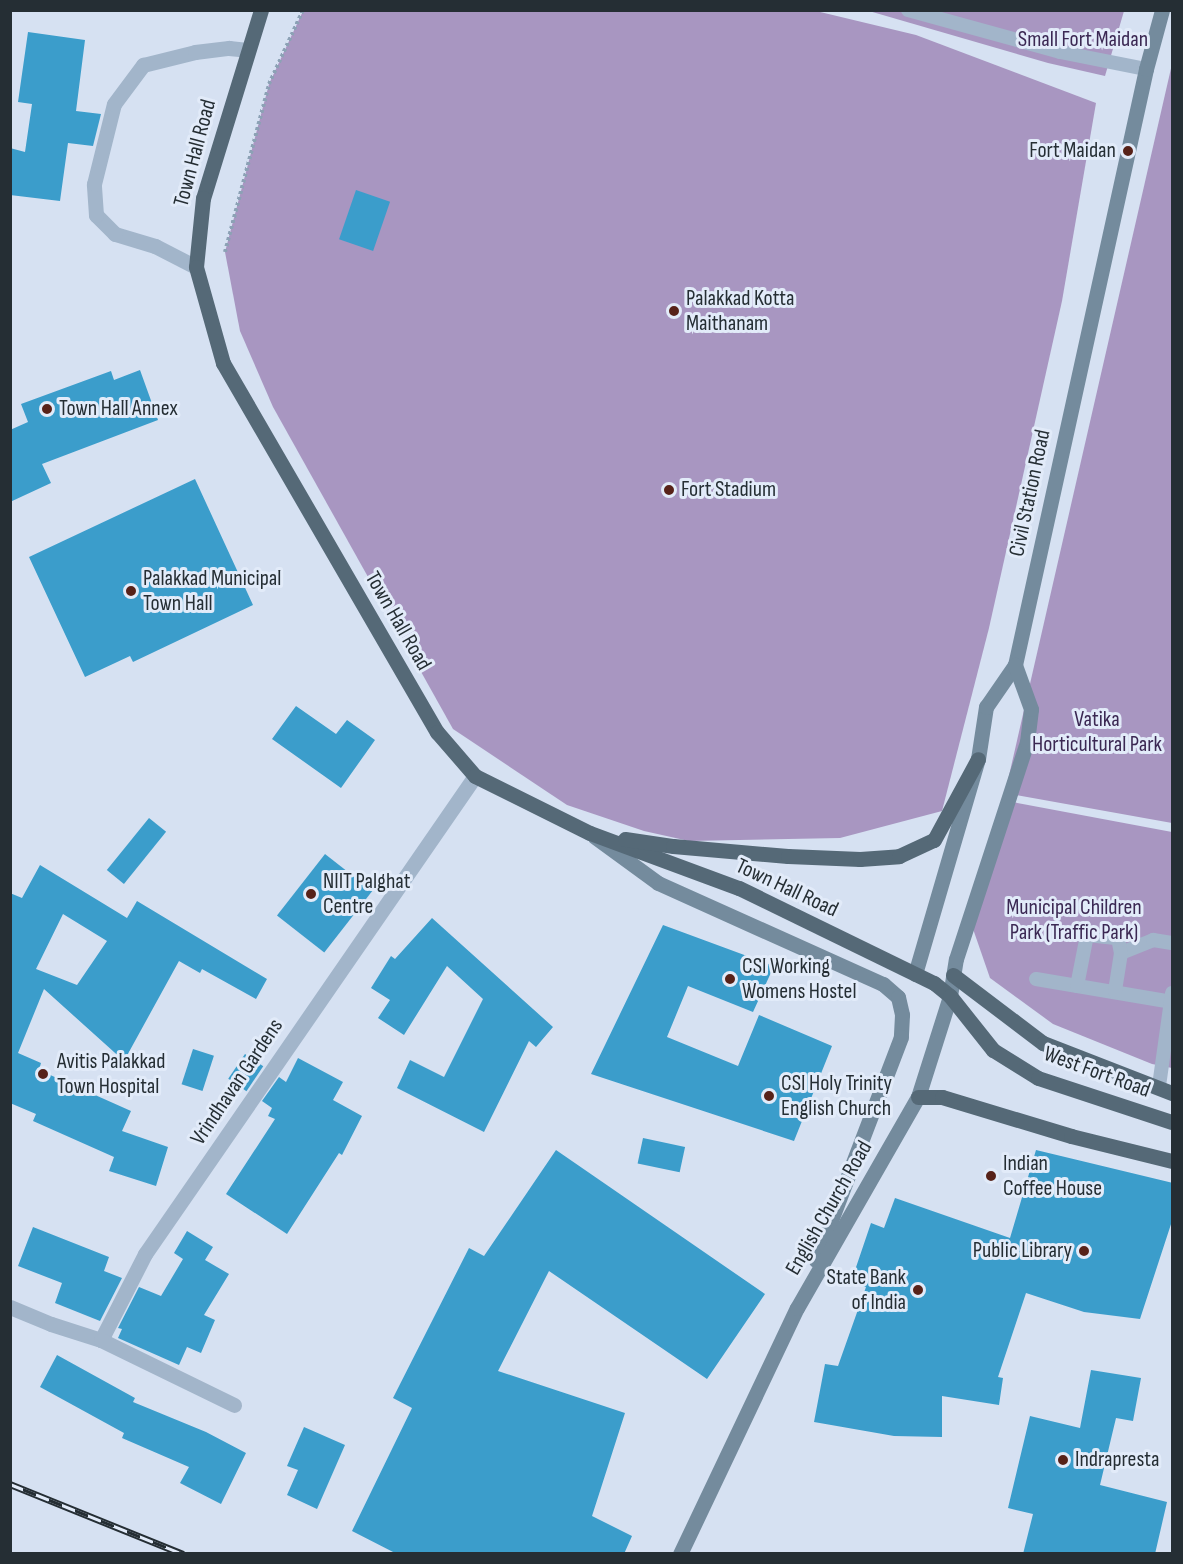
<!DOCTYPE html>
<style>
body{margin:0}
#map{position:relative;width:1183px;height:1564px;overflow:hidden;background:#d6e1f2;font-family:"Sofia Sans Condensed",sans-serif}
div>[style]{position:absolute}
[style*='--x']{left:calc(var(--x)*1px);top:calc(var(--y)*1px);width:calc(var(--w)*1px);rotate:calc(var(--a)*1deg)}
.green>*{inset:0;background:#a896c1}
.building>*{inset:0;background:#3b9dcb;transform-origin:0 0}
.path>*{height:4px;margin-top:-2px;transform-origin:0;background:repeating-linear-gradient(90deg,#8ca1b5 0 3px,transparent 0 6px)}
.service>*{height:14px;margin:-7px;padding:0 7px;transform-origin:7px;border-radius:7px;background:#a2b5ca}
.minor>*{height:15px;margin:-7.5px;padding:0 7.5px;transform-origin:7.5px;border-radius:7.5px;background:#a2b5ca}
.tertiary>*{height:15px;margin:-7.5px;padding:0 7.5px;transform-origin:7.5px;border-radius:7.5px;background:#a2b5ca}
.secondary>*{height:15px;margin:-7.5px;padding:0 7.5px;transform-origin:7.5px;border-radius:7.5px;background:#748b9d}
.primary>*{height:15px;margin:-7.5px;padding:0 7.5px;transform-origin:7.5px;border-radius:7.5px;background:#556977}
.rail>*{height:7px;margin-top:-3.5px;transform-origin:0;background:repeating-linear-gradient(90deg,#e2ebf9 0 14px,#252e34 0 28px);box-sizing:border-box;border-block:2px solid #252e34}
.dots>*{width:16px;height:16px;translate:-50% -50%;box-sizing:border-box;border:3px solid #e2ebf9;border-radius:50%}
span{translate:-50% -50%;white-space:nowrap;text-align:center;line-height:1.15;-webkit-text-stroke:6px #e2ebf9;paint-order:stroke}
.park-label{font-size:22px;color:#3b2853}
.poi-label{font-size:22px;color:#252e34}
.right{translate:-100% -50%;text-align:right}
.left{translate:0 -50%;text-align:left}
.street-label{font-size:22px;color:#252e34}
.frame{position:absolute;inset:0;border:12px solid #252e34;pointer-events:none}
</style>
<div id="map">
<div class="green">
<i style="clip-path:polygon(303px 11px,816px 11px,916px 35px,1096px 103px,1062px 301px,989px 628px,942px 811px,840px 838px,689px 841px,644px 831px,567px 805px,453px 729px,273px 407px,240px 331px,225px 252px,269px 84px)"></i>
<i style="clip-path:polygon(869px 11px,1124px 11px,1105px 76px,1048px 63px)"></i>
<i style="clip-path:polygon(1172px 64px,1172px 823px,1005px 793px)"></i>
<i style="clip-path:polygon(1002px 800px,1172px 832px,1172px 1068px,1152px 1064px,1053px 1024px,990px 978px,972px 926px)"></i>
</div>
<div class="building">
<i style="clip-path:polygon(28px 32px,85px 40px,76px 111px,101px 114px,93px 146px,68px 143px,60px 201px,10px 195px,10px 148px,25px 152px,32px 104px,18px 102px)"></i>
<i style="left:356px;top:190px;width:36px;height:52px;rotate:19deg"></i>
<i style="clip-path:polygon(140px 370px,158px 420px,42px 464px,51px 483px,10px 502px,10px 430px,28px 422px,21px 404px,111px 371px,114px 380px)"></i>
<i style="clip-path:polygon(195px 479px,253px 605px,133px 662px,130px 656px,85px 677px,29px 557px)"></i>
<i style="clip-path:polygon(296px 706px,336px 734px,347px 720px,375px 740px,341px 788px,272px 739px)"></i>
<i style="left:149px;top:818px;width:22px;height:67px;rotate:39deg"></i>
<i style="left:325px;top:854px;width:60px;height:78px;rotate:38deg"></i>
<i style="clip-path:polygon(evenodd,40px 865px,127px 918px,137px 901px,267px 979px,256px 999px,202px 969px,200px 973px,179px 961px,124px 1061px,44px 989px,18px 1053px,41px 1063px,39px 1070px,131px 1111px,122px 1131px,168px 1147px,156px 1186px,109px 1171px,114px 1157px,33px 1121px,36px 1114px,10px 1103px,10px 893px,22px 898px,40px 865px,63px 914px,107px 941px,77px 985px,36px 969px,63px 914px)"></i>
<i style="clip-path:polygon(432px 918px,553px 1027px,536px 1047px,529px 1041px,484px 1132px,397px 1088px,410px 1060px,444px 1077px,483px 999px,447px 966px,404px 1035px,378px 1018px,390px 1000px,371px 988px,391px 956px,395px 959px)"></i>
<i style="clip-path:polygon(663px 925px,774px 966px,753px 1012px,688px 986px,667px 1037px,738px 1066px,759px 1015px,832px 1046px,794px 1141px,591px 1074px)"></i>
<i style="left:193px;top:1049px;width:22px;height:37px;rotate:18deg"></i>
<i style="left:245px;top:1054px;width:22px;height:30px;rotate:34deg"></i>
<i style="clip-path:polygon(298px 1058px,343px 1082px,333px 1100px,362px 1116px,342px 1155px,339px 1153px,287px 1234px,226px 1194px,275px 1119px,268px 1116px,272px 1108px,262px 1101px,279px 1077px,286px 1082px)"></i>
<i style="left:643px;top:1138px;width:43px;height:26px;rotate:12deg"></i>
<i style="clip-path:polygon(556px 1150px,765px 1294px,707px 1379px,549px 1271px,498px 1371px,625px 1413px,592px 1516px,632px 1536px,624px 1554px,397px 1554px,352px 1531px,412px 1408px,393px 1398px,469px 1248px,484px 1256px)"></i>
<i style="clip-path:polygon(1036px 1150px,1173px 1183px,1173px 1218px,1140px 1319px,1084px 1312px,1026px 1293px,998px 1377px,1003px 1378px,999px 1405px,942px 1396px,942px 1437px,894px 1436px,814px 1422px,825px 1364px,838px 1366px,866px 1287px,851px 1282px,871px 1223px,884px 1228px,895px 1198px,1010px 1238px)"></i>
<i style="clip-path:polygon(33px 1227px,109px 1257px,104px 1271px,122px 1278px,100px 1321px,55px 1303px,62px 1283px,18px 1266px)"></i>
<i style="clip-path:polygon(187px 1231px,213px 1247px,205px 1260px,229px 1274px,204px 1315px,215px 1320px,201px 1353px,187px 1347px,179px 1365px,118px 1338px,122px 1329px,118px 1328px,139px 1287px,161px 1296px,183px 1259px,174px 1253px)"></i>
<i style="clip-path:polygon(57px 1355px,135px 1398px,133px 1402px,206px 1432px,246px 1453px,221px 1504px,180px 1483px,189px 1467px,122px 1438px,124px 1433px,40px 1387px)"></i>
<i style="clip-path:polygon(1091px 1370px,1141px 1378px,1133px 1421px,1116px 1418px,1100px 1485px,1167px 1502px,1155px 1554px,1023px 1554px,1033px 1514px,1008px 1508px,1030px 1416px,1080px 1428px)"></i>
<i style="clip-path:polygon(304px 1427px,345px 1445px,317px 1509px,287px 1495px,298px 1470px,287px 1466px)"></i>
</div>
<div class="path">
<i style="--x:225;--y:252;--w:174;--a:-75.3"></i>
<i style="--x:269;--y:84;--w:81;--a:-65.3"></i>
</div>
<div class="service">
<i style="--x:908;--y:10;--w:158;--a:15.4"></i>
<i style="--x:1060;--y:52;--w:88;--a:11.2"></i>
<i style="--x:1121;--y:953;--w:35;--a:-22"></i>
<i style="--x:1153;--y:940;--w:19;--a:9"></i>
<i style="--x:1036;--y:979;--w:138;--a:9.6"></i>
<i style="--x:1077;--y:986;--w:52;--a:-78.9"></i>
<i style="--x:1087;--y:935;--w:31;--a:6"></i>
<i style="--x:1118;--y:938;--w:15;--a:79"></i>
<i style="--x:1121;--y:953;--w:39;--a:99"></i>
<i style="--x:1159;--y:1086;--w:94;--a:-82"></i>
</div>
<div class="minor">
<i style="--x:10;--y:1307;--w:44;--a:22.5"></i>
<i style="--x:51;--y:1324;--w:52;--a:17.7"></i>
<i style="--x:101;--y:1340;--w:97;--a:-62.9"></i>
<i style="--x:145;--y:1254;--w:581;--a:-55.38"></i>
<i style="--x:101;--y:1340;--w:148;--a:26"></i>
</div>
<div class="tertiary">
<i style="--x:196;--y:267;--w:46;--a:-152.9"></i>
<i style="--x:155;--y:246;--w:42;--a:-163.3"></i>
<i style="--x:115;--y:234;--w:27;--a:-135"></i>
<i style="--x:96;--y:215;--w:31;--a:-94"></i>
<i style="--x:94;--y:184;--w:82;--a:-76"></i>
<i style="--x:114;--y:104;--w:49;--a:-53.4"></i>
<i style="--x:143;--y:65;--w:54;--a:-14"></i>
<i style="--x:195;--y:52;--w:34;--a:-7"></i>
<i style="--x:229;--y:48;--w:18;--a:6"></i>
</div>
<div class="secondary">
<i style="--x:595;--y:837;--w:78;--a:36.1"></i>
<i style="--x:658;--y:883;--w:247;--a:24.2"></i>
<i style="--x:883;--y:984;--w:20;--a:41"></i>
<i style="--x:898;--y:997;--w:18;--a:77"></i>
<i style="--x:902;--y:1015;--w:22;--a:93"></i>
<i style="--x:901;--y:1037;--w:239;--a:110.9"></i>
<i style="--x:915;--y:974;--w:224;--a:-73.7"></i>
<i style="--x:978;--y:759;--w:53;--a:-81.3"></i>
<i style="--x:986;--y:707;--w:51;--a:-55.4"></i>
<i style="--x:1015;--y:665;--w:610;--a:-77.6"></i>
<i style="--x:1146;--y:69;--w:61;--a:-74.8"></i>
<i style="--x:680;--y:1554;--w:272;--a:-64.6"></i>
<i style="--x:797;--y:1308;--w:243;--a:-60.2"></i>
<i style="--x:918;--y:1097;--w:106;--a:-72.4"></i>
<i style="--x:950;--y:996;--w:37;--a:-81"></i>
<i style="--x:956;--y:959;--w:228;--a:-71.9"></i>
<i style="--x:1027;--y:742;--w:33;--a:-83"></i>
<i style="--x:1031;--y:709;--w:47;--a:-110"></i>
</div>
<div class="primary">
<i style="--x:261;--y:10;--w:197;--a:107.1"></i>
<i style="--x:203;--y:198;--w:69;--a:95.8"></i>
<i style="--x:196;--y:267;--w:100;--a:74.3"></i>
<i style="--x:223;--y:363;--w:427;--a:59.9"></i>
<i style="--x:437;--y:732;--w:58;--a:49.2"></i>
<i style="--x:475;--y:776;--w:128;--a:26.4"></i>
<i style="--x:590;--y:833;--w:159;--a:20.3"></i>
<i style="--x:739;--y:888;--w:217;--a:26"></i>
<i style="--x:934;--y:983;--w:21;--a:39"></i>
<i style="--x:950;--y:996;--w:69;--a:51.5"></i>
<i style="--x:993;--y:1050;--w:53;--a:31.9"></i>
<i style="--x:1038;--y:1078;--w:141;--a:18.2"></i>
<i style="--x:625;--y:839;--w:49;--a:8.3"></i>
<i style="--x:673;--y:846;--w:115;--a:5"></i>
<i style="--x:788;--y:856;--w:72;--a:2.4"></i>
<i style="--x:860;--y:859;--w:39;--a:-4"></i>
<i style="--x:899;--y:856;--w:38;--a:-25"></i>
<i style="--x:934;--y:840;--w:92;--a:-61.5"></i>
<i style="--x:953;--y:975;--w:113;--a:37.1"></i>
<i style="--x:1043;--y:1043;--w:138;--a:21.2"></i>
<i style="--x:918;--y:1097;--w:24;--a:0"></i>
<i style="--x:942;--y:1097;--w:135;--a:16.8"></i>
<i style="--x:1071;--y:1136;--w:104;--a:13.9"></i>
</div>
<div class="rail">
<i style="--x:10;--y:1484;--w:187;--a:22"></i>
</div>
<div class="dots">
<i style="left:1128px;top:151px;background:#572219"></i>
<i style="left:674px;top:311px;background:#572219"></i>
<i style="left:47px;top:409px;background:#572219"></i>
<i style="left:669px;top:490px;background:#572219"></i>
<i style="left:131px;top:591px;background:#572219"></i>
<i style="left:311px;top:894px;background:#572219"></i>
<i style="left:730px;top:979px;background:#572219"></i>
<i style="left:43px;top:1074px;background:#572219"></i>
<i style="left:769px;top:1096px;background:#572219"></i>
<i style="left:991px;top:1176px;background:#572219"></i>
<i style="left:1084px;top:1251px;background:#572219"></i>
<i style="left:918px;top:1290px;background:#572219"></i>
<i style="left:1063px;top:1460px;background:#572219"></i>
</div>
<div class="park-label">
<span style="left:1083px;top:40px">Small Fort Maidan</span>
<span style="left:1097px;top:732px">Vatika<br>Horticultural Park</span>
<span style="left:1074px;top:920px">Municipal Children<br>Park (Traffic Park)</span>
</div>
<div class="poi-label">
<span class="right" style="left:1116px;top:151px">Fort Maidan</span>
<span class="left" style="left:686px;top:311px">Palakkad Kotta<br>Maithanam</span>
<span class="left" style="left:59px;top:409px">Town Hall Annex</span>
<span class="left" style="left:681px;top:490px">Fort Stadium</span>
<span class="left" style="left:143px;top:591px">Palakkad Municipal<br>Town Hall</span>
<span class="left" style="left:323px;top:894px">NIIT Palghat<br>Centre</span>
<span class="left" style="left:742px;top:979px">CSI Working<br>Womens Hostel</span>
<span class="left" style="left:57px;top:1074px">Avitis Palakkad<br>Town Hospital</span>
<span class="left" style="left:781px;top:1096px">CSI Holy Trinity<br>English Church</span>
<span class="left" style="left:1003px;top:1176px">Indian<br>Coffee House</span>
<span class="right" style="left:1072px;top:1251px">Public Library</span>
<span class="right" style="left:906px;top:1290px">State Bank<br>of India</span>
<span class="left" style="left:1075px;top:1460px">Indrapresta</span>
</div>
<div class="street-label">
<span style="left:195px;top:153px;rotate:-75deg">Town Hall Road</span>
<span style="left:1030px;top:493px;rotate:-78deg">Civil Station Road</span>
<span style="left:398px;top:621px;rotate:60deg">Town Hall Road</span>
<span style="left:787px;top:888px;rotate:25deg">Town Hall Road</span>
<span style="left:1097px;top:1072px;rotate:20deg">West Fort Road</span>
<span style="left:237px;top:1082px;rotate:-56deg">Vrindhavan Gardens</span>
<span style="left:829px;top:1208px;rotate:-60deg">English Church Road</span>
</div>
<div class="frame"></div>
</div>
